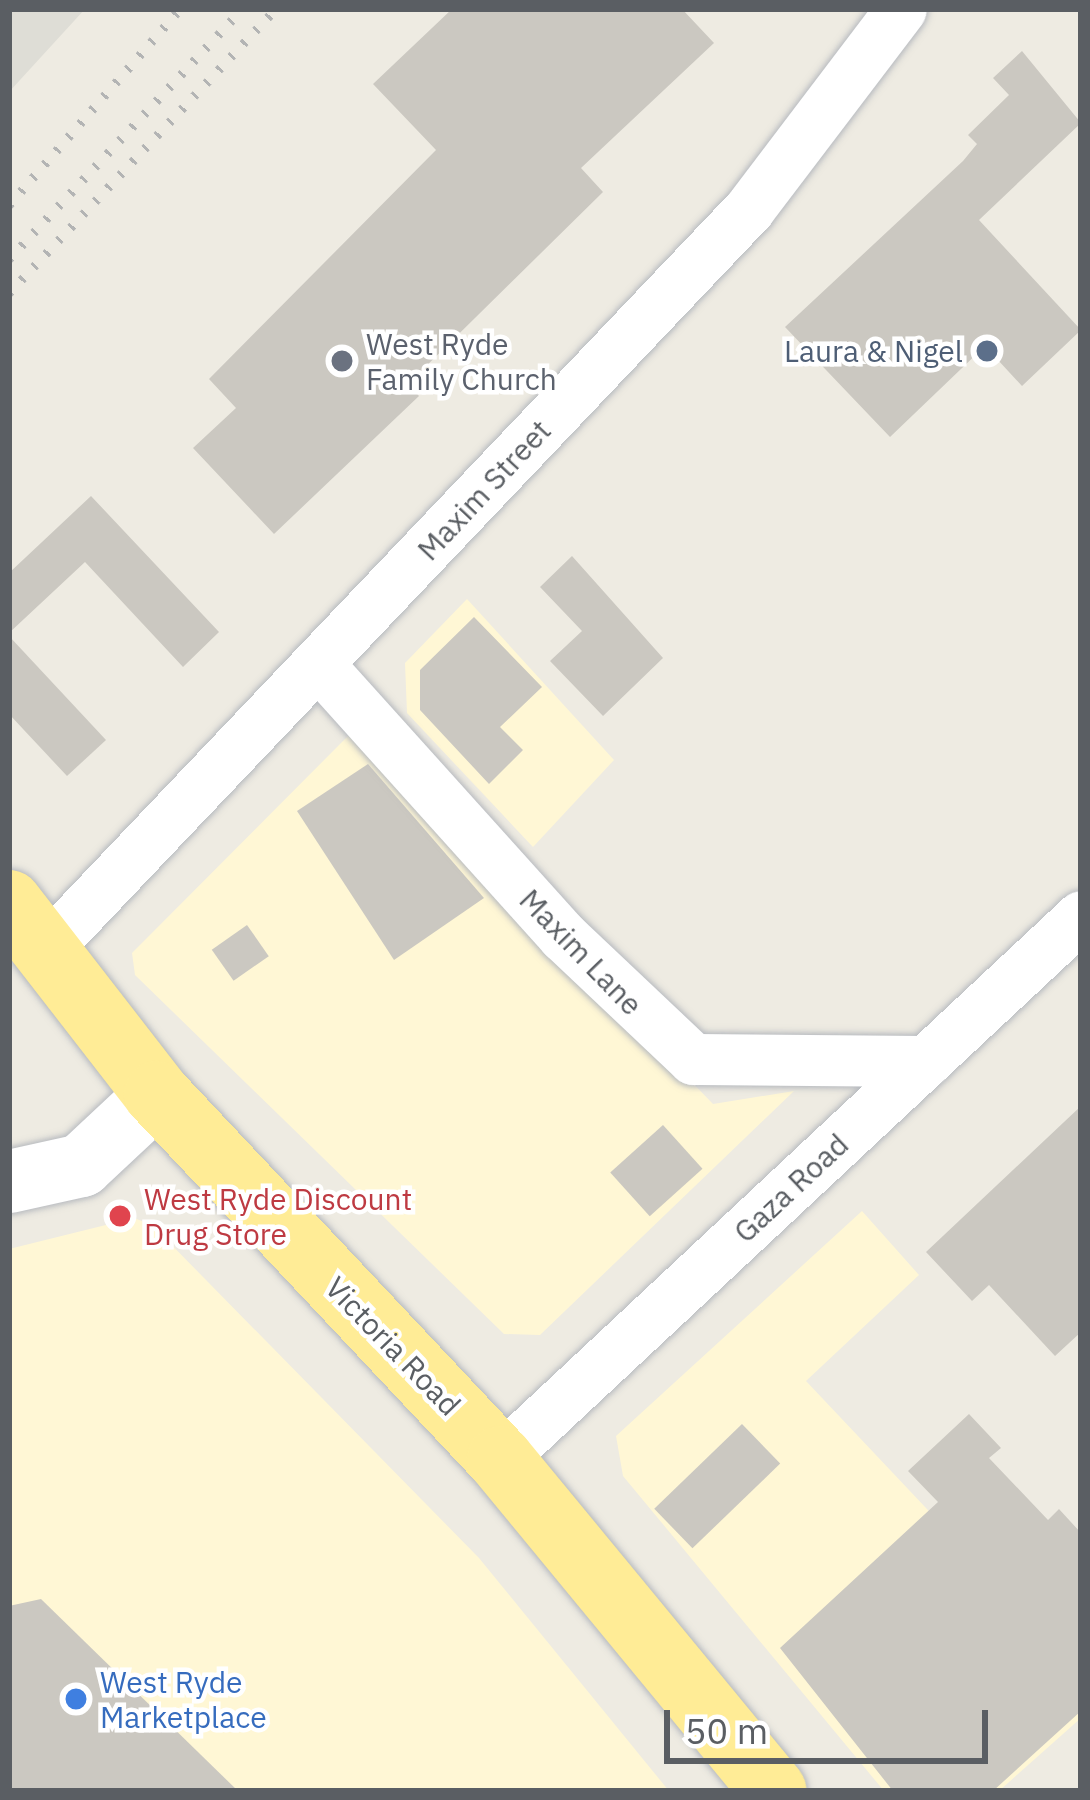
<!DOCTYPE html>
<style>
body{margin:0}
#map{position:relative;width:1090px;height:1800px;overflow:hidden;background:#eeebe2;font-family:"IBM Plex Sans",sans-serif}
div>[style]{position:absolute}
[style*='--x']{left:calc(var(--x)*1px);top:calc(var(--y)*1px);width:calc(var(--w)*1px);rotate:calc(var(--a)*1deg)}
.commercial>*{inset:0;background:#fff7d5}
.industrial>*{inset:0;background:#deddd6}
.building>*{inset:0;background:#cbc8c1;transform-origin:0 0}
.roads{filter:drop-shadow(0 0 3px #b7babf) drop-shadow(0 0 3px #b7babf)}
.minor>*{height:51px;margin:-25.5px;padding:0 25.5px;transform-origin:25.5px;border-radius:25.5px;background:#fff}
.tertiary>*{height:63px;margin:-31.5px;padding:0 31.5px;transform-origin:31.5px;border-radius:31.5px;background:#fff}
.trunk>*{height:66px;margin:-33px;padding:0 33px;transform-origin:33px;border-radius:33px;background:#ffec96}
.rail>*{height:9px;margin-top:-4.5px;transform-origin:0;background:repeating-linear-gradient(90deg,#b3b4b4 0 3px,transparent 0 18px)}
.dots>*{width:33px;height:33px;translate:-50% -50%;box-sizing:border-box;border:6px solid #fff;border-radius:50%}
span{translate:-50% -50%;white-space:nowrap;text-align:center;line-height:1.15;-webkit-text-stroke:9px #fff;paint-order:stroke}
.worship-label{font-size:30px;color:#5b616d}
.left{translate:0 -50%;text-align:left}
.service-label{font-size:30px;color:#4e5e75}
.right{translate:-100% -50%;text-align:right}
.street-label{font-size:30px;color:#5a5e63}
.health-label{font-size:30px;color:#be3a42}
.shop-label{font-size:30px;color:#366cbe}
.frame{position:absolute;inset:0;border:12px solid #5a5e63;pointer-events:none}
.scale{position:absolute;left:664px;top:1710px;width:324px;height:54px;box-sizing:border-box;border:6px solid #5a5e63;border-top:0;padding-left:15px;font-size:36px;line-height:42px;white-space:nowrap;color:#5a5e63;-webkit-text-stroke:9px #fff;paint-order:stroke}
</style>
<div id="map">
<div class="commercial">
<i style="clip-path:polygon(467px 599px,614px 760px,533px 847px,407px 713px,405px 663px)"></i>
<i style="clip-path:polygon(352px 732px,713px 1104px,794px 1091px,540px 1335px,504px 1334px,135px 975px,132px 953px)"></i>
<i style="clip-path:polygon(862px 1211px,919px 1275px,806px 1381px,1081px 1672px,1081px 1718px,999px 1791px,884px 1791px,623px 1476px,616px 1436px)"></i>
<i style="clip-path:polygon(134px 1218px,152px 1225px,479px 1558px,669px 1791px,9px 1791px,9px 1249px)"></i>
</div>
<div class="industrial">
<i style="clip-path:polygon(9px 9px,85px 9px,9px 92px)"></i>
</div>
<div class="building">
<i style="clip-path:polygon(452px 9px,682px 9px,714px 43px,581px 168px,603px 192px,408px 384px,419px 396px,274px 534px,193px 448px,236px 408px,209px 379px,436px 150px,373px 84px)"></i>
<i style="clip-path:polygon(1022px 51px,1081px 123px,979px 220px,1081px 330px,1022px 386px,985px 346px,890px 437px,785px 327px,963px 161px,977px 144px,968px 135px,1009px 95px,993px 78px)"></i>
<i style="clip-path:polygon(91px 496px,219px 632px,183px 667px,85px 562px,9px 633px,9px 573px)"></i>
<i style="clip-path:polygon(572px 556px,663px 658px,603px 716px,550px 661px,582px 631px,540px 587px)"></i>
<i style="clip-path:polygon(474px 617px,542px 687px,500px 727px,523px 750px,489px 784px,420px 710px,420px 670px)"></i>
<i style="clip-path:polygon(9px 636px,106px 740px,67px 776px,9px 714px)"></i>
<i style="clip-path:polygon(368px 764px,484px 898px,394px 960px,297px 811px)"></i>
<i style="left:247px;top:925px;width:38px;height:43px;rotate:55deg"></i>
<i style="clip-path:polygon(1081px 1106px,1081px 1332px,1055px 1356px,989px 1285px,972px 1301px,926px 1252px)"></i>
<i style="left:663px;top:1125px;width:59px;height:71px;rotate:48deg"></i>
<i style="clip-path:polygon(969px 1414px,1001px 1448px,989px 1458px,1048px 1520px,1059px 1509px,1081px 1533px,1081px 1711px,993px 1791px,893px 1791px,780px 1648px,938px 1502px,908px 1471px)"></i>
<i style="left:742px;top:1424px;width:55px;height:122px;rotate:46deg"></i>
<i style="clip-path:polygon(41px 1599px,238px 1791px,9px 1791px,9px 1606px)"></i>
</div>
<div class="roads">
<div class="minor">
<i style="--x:319;--y:665;--w:365;--a:48"></i>
<i style="--x:563;--y:936;--w:179;--a:43.4"></i>
<i style="--x:693;--y:1059;--w:233;--a:0.5"></i>
<i style="--x:44;--y:951;--w:1024;--a:-46.46"></i>
<i style="--x:749;--y:209;--w:251;--a:-52.8"></i>
<i style="--x:500;--y:1459;--w:795;--a:-43.06"></i>
</div>
<div class="tertiary">
<i style="--x:9;--y:1181;--w:74;--a:-12.5"></i>
<i style="--x:81;--y:1165;--w:104;--a:-43.1"></i>
</div>
<div class="trunk">
<i style="--x:9;--y:903;--w:242;--a:52.2"></i>
<i style="--x:157;--y:1094;--w:501;--a:46.78"></i>
<i style="--x:500;--y:1459;--w:430;--a:50.5"></i>
</div>
</div>
<div class="rail">
<i style="--x:9;--y:205;--w:260;--a:-48.9"></i>
<i style="--x:9;--y:259;--w:342;--a:-47"></i>
<i style="--x:9;--y:293;--w:390;--a:-46.8"></i>
</div>
<div class="dots">
<i style="left:987px;top:351px;background:#5c6f8a"></i>
<i style="left:342px;top:361px;background:#6b7280"></i>
<i style="left:120px;top:1216px;background:#e0444e"></i>
<i style="left:76px;top:1699px;background:#3f7fe0"></i>
</div>
<div class="worship-label">
<span class="left" style="left:366px;top:361px">West Ryde<br>Family Church</span>
</div>
<div class="service-label">
<span class="right" style="left:963px;top:351px">Laura &amp; Nigel</span>
</div>
<div class="street-label">
<span style="left:484px;top:490px;rotate:-47deg">Maxim Street</span>
<span style="left:581px;top:952px;rotate:46deg">Maxim Lane</span>
<span style="left:791px;top:1188px;rotate:-43deg">Gaza Road</span>
<span style="left:393px;top:1346px;rotate:46deg">Victoria Road</span>
</div>
<div class="health-label">
<span class="left" style="left:144px;top:1216px">West Ryde Discount<br>Drug Store</span>
</div>
<div class="shop-label">
<span class="left" style="left:100px;top:1699px">West Ryde<br>Marketplace</span>
</div>
<div class="frame"></div>
<div class="scale">50 m</div>
</div>
